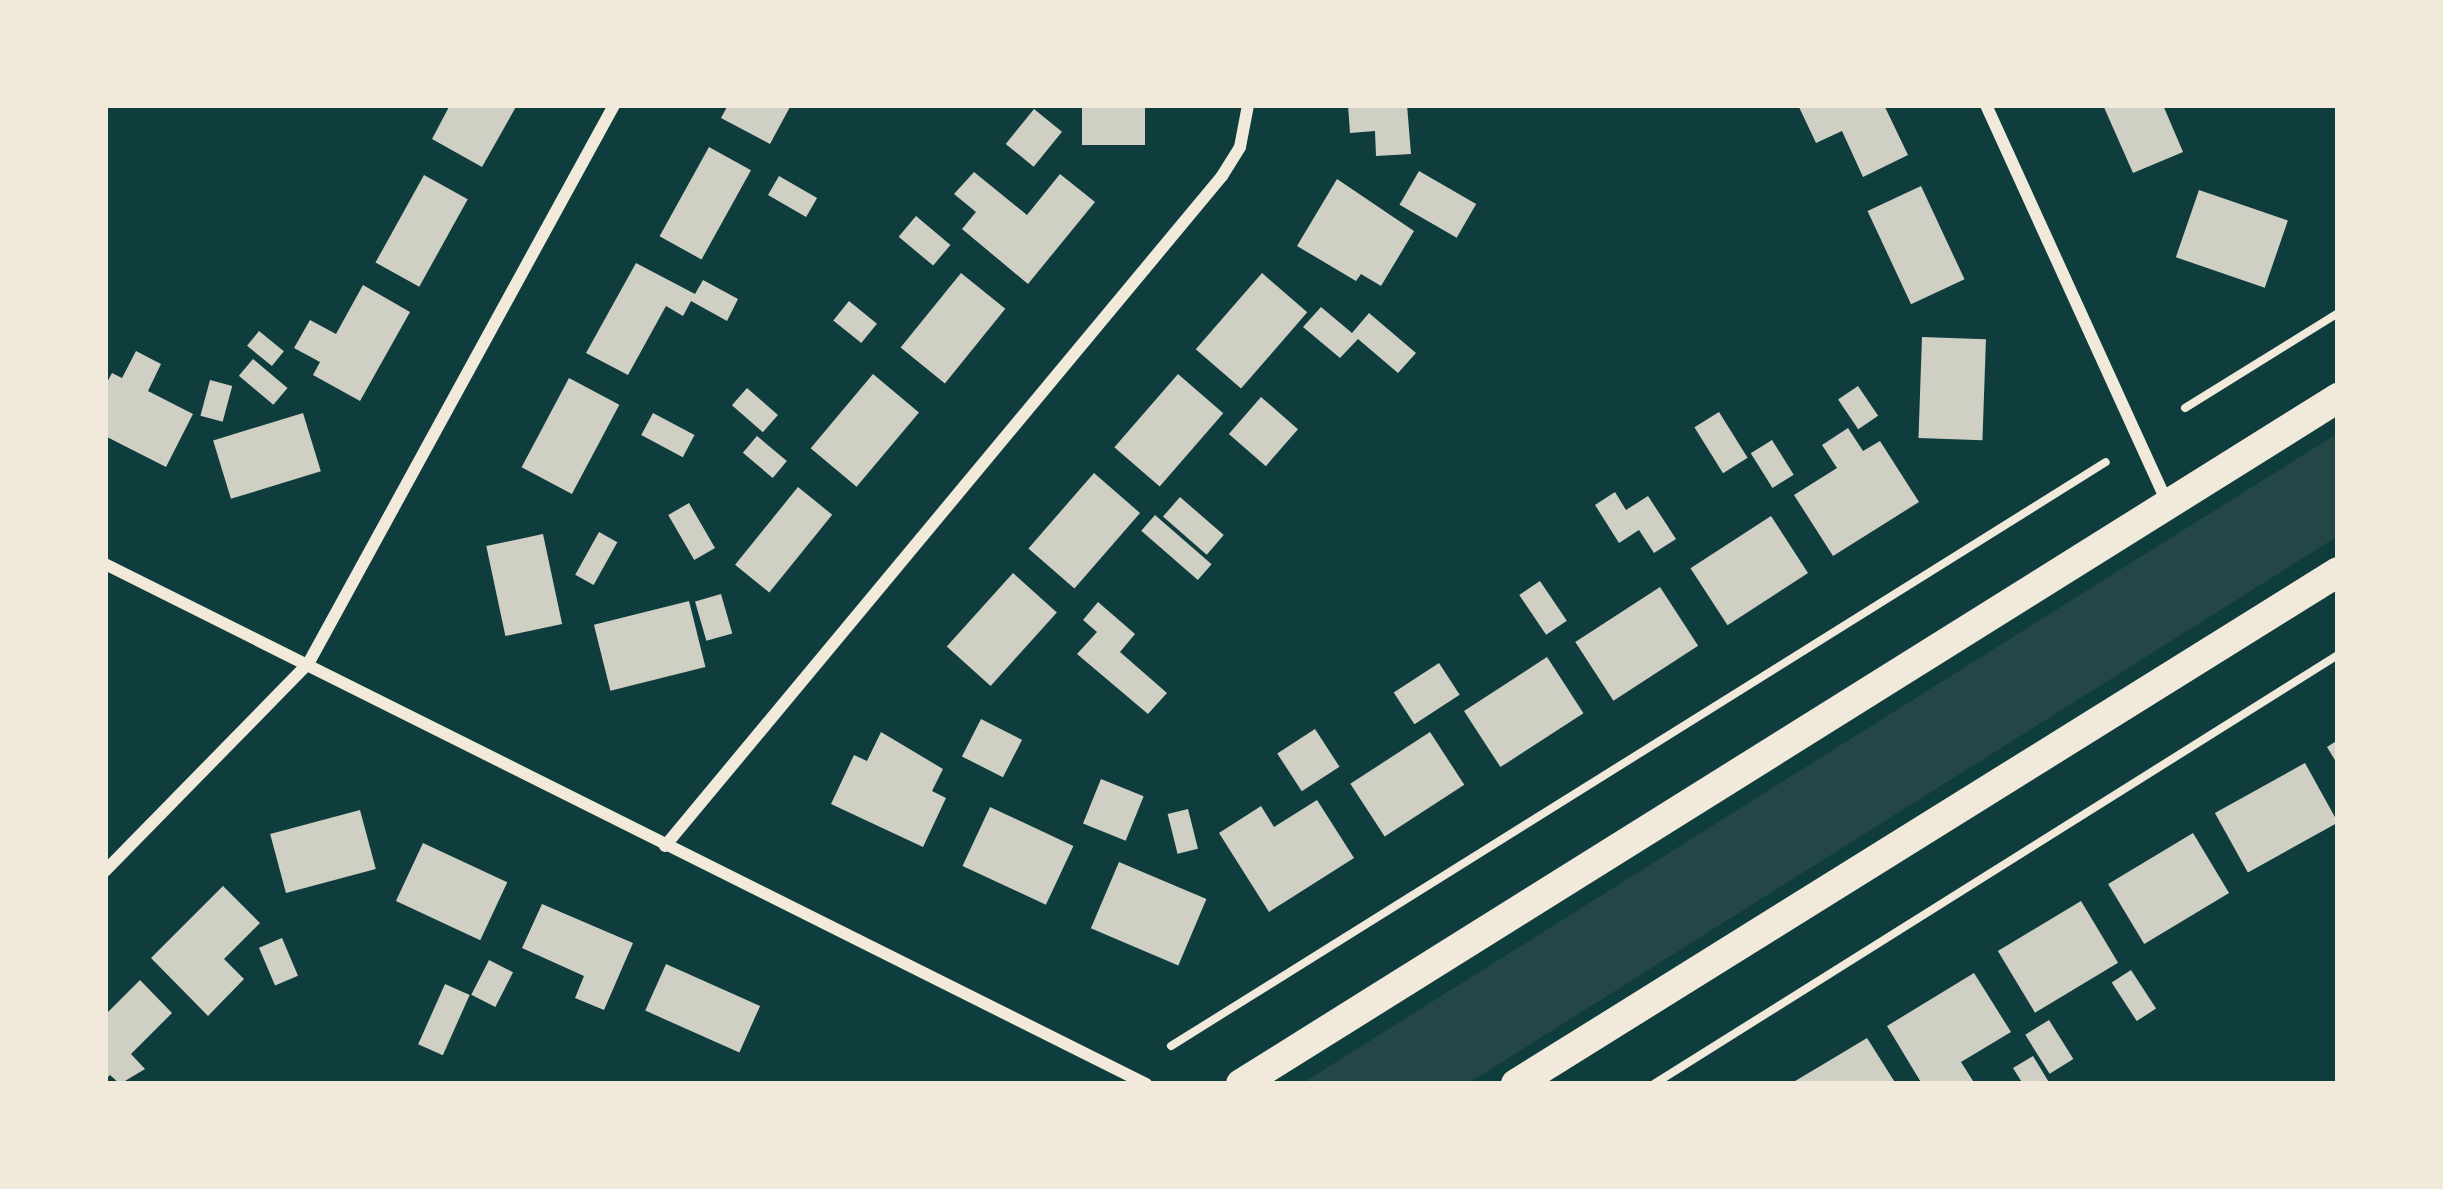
<!DOCTYPE html>
<style>
body{margin:0}
#map{position:relative;width:2443px;height:1189px;overflow:hidden;background:#0f3d3e;font-family:Figtree,sans-serif}
div>[style]{position:absolute}
[style*='--x']{left:calc(var(--x)*1px);top:calc(var(--y)*1px);width:calc(var(--w)*1px);rotate:calc(var(--a)*1deg)}
.green>*{inset:0;background:#244646}
.building>*{inset:0;background:#cfcfc3;transform-origin:0 0}
.path>*{height:8px;margin:-4px;padding:0 4px;transform-origin:4px;border-radius:4px;background:#f1e9da}
.minor>*{height:12px;margin:-6px;padding:0 6px;transform-origin:6px;border-radius:6px;background:#f1e9da}
.primary>*{height:30px;margin:-15px;padding:0 15px;transform-origin:15px;border-radius:15px;background:#f1e9da}
span{translate:-50% -50%;white-space:nowrap;text-align:center;line-height:1.15;-webkit-text-stroke:9px #f1e9da;paint-order:stroke}
.frame{position:absolute;inset:0;border:108px solid #f1e9da;pointer-events:none}
</style>
<div id="map">
<div class="green">
<i style="clip-path:polygon(2338px 433px,2338px 536px,1467px 1084px,1301px 1084px)"></i>
</div>
<div class="building">
<i style="clip-path:polygon(450px 105px,517px 105px,482px 167px,432px 139px)"></i>
<i style="clip-path:polygon(728px 105px,791px 105px,770px 144px,721px 118px)"></i>
<i style="left:1082px;top:105px;width:63px;height:40px"></i>
<i style="clip-path:polygon(1348px 105px,1407px 105px,1411px 154px,1376px 156px,1375px 131px,1350px 133px)"></i>
<i style="clip-path:polygon(1798px 105px,1884px 105px,1908px 155px,1863px 177px,1842px 131px,1816px 143px)"></i>
<i style="clip-path:polygon(2103px 105px,2163px 105px,2183px 152px,2133px 173px)"></i>
<i style="left:1034px;top:109px;width:36px;height:45px;rotate:39deg"></i>
<i style="left:709px;top:147px;width:48px;height:102px;rotate:29deg"></i>
<i style="left:1419px;top:171px;width:66px;height:39px;rotate:30deg"></i>
<i style="clip-path:polygon(974px 172px,1027px 215px,1060px 174px,1095px 202px,1028px 284px,962px 229px,976px 212px,954px 194px)"></i>
<i style="left:424px;top:175px;width:50px;height:100px;rotate:29deg"></i>
<i style="left:779px;top:176px;width:44px;height:22px;rotate:30deg"></i>
<i style="clip-path:polygon(1337px 179px,1414px 231px,1381px 286px,1361px 274px,1356px 281px,1297px 246px)"></i>
<i style="left:1921px;top:186px;width:103px;height:59px;rotate:65deg"></i>
<i style="left:2199px;top:190px;width:94px;height:71px;rotate:19deg"></i>
<i style="left:916px;top:216px;width:45px;height:27px;rotate:40deg"></i>
<i style="clip-path:polygon(636px 263px,695px 294px,703px 280px,738px 299px,727px 321px,691px 301px,683px 316px,666px 306px,628px 375px,586px 353px)"></i>
<i style="left:961px;top:273px;width:57px;height:96px;rotate:39deg"></i>
<i style="left:1262px;top:273px;width:60px;height:101px;rotate:41deg"></i>
<i style="clip-path:polygon(363px 285px,410px 312px,360px 401px,313px 375px,320px 362px,294px 348px,310px 320px,336px 334px)"></i>
<i style="left:849px;top:301px;width:36px;height:25px;rotate:39deg"></i>
<i style="clip-path:polygon(1321px 307px,1352px 333px,1369px 313px,1416px 353px,1398px 373px,1358px 339px,1340px 358px,1303px 327px)"></i>
<i style="left:259px;top:331px;width:32px;height:19px;rotate:39deg"></i>
<i style="left:1922px;top:337px;width:64px;height:101px;rotate:2deg"></i>
<i style="clip-path:polygon(136px 351px,161px 364px,148px 391px,193px 414px,166px 467px,105px 436px,105px 386px,112px 373px,122px 378px)"></i>
<i style="left:253px;top:359px;width:45px;height:22px;rotate:40deg"></i>
<i style="left:873px;top:374px;width:60px;height:97px;rotate:40deg"></i>
<i style="left:1178px;top:374px;width:60px;height:97px;rotate:41deg"></i>
<i style="left:569px;top:378px;width:57px;height:101px;rotate:28deg"></i>
<i style="left:210px;top:380px;width:23px;height:37px;rotate:15deg"></i>
<i style="left:1858px;top:386px;width:36px;height:24px;rotate:56deg"></i>
<i style="left:747px;top:388px;width:41px;height:23px;rotate:41deg"></i>
<i style="left:1261px;top:397px;width:49px;height:49px;rotate:41deg"></i>
<i style="left:1719px;top:412px;width:54px;height:29px;rotate:58deg"></i>
<i style="left:303px;top:413px;width:61px;height:94px;rotate:73deg"></i>
<i style="left:653px;top:413px;width:47px;height:25px;rotate:28deg"></i>
<i style="clip-path:polygon(1848px 428px,1863px 451px,1880px 441px,1919px 502px,1833px 556px,1794px 495px,1837px 468px,1822px 445px)"></i>
<i style="left:757px;top:436px;width:39px;height:22px;rotate:40deg"></i>
<i style="left:1772px;top:440px;width:41px;height:25px;rotate:58deg"></i>
<i style="left:1094px;top:473px;width:61px;height:100px;rotate:41deg"></i>
<i style="left:798px;top:487px;width:44px;height:100px;rotate:39deg"></i>
<i style="clip-path:polygon(1615px 492px,1626px 510px,1648px 496px,1676px 539px,1654px 553px,1639px 530px,1619px 543px,1595px 505px)"></i>
<i style="left:1180px;top:497px;width:58px;height:26px;rotate:41deg"></i>
<i style="left:689px;top:503px;width:52px;height:24px;rotate:60deg"></i>
<i style="left:1155px;top:515px;width:75px;height:21px;rotate:41deg"></i>
<i style="left:1771px;top:516px;width:68px;height:96px;rotate:57deg"></i>
<i style="left:599px;top:532px;width:21px;height:49px;rotate:29deg"></i>
<i style="left:543px;top:534px;width:92px;height:58px;rotate:78deg"></i>
<i style="left:1013px;top:573px;width:59px;height:99px;rotate:42deg"></i>
<i style="left:1540px;top:581px;width:48px;height:25px;rotate:56deg"></i>
<i style="left:1660px;top:587px;width:70px;height:101px;rotate:57deg"></i>
<i style="left:721px;top:594px;width:41px;height:27px;rotate:74deg"></i>
<i style="left:689px;top:601px;width:68px;height:98px;rotate:76deg"></i>
<i style="clip-path:polygon(1098px 602px,1135px 634px,1120px 652px,1167px 693px,1148px 714px,1077px 654px,1097px 632px,1083px 620px)"></i>
<i style="left:1547px;top:657px;width:67px;height:99px;rotate:57deg"></i>
<i style="left:1439px;top:663px;width:38px;height:54px;rotate:57deg"></i>
<i style="left:981px;top:719px;width:46px;height:42px;rotate:27deg"></i>
<i style="left:1315px;top:729px;width:45px;height:45px;rotate:57deg"></i>
<i style="clip-path:polygon(881px 732px,943px 769px,932px 791px,946px 798px,923px 847px,831px 804px,854px 755px,867px 761px)"></i>
<i style="left:1430px;top:732px;width:63px;height:95px;rotate:57deg"></i>
<i style="clip-path:polygon(2338px 740px,2338px 765px,2327px 747px)"></i>
<i style="left:2305px;top:763px;width:68px;height:103px;rotate:61deg"></i>
<i style="left:1101px;top:779px;width:46px;height:48px;rotate:22deg"></i>
<i style="clip-path:polygon(1317px 800px,1354px 858px,1269px 912px,1219px 833px,1261px 806px,1274px 827px)"></i>
<i style="left:990px;top:807px;width:92px;height:65px;rotate:25deg"></i>
<i style="left:1188px;top:809px;width:41px;height:21px;rotate:76deg"></i>
<i style="left:360px;top:810px;width:61px;height:93px;rotate:75deg"></i>
<i style="left:2193px;top:833px;width:70px;height:99px;rotate:59deg"></i>
<i style="left:423px;top:843px;width:93px;height:64px;rotate:25deg"></i>
<i style="left:1119px;top:862px;width:95px;height:72px;rotate:23deg"></i>
<i style="clip-path:polygon(223px 886px,260px 923px,224px 959px,244px 979px,208px 1016px,151px 958px)"></i>
<i style="left:2081px;top:901px;width:72px;height:97px;rotate:59deg"></i>
<i style="clip-path:polygon(542px 904px,633px 943px,604px 1010px,575px 998px,584px 976px,522px 948px)"></i>
<i style="left:282px;top:938px;width:41px;height:25px;rotate:67deg"></i>
<i style="left:489px;top:960px;width:27px;height:39px;rotate:27deg"></i>
<i style="left:666px;top:964px;width:103px;height:51px;rotate:24deg"></i>
<i style="left:2131px;top:970px;width:46px;height:23px;rotate:57deg"></i>
<i style="clip-path:polygon(1974px 973px,2011px 1032px,1961px 1062px,1973px 1081px,1967px 1084px,1922px 1084px,1887px 1026px)"></i>
<i style="clip-path:polygon(140px 980px,172px 1013px,131px 1054px,145px 1069px,120px 1084px,110px 1075px,105px 1080px,105px 1015px)"></i>
<i style="left:445px;top:984px;width:27px;height:66px;rotate:24deg"></i>
<i style="left:2049px;top:1020px;width:46px;height:28px;rotate:58deg"></i>
<i style="clip-path:polygon(1867px 1038px,1896px 1084px,1790px 1084px,1822px 1065px)"></i>
<i style="clip-path:polygon(2033px 1056px,2050px 1084px,2023px 1084px,2013px 1068px)"></i>
</div>
<div class="path">
<i style="--x:2185;--y:408;--w:180;--a:-31.8"></i>
<i style="--x:1171;--y:1046;--w:1102;--a:-31.99"></i>
<i style="--x:1654;--y:1084;--w:807;--a:-32.1"></i>
</div>
<div class="minor">
<i style="--x:1986;--y:105;--w:441;--a:65.5"></i>
<i style="--x:105;--y:564;--w:1164;--a:26.54"></i>
<i style="--x:665;--y:846;--w:871;--a:-50.26"></i>
<i style="--x:1222;--y:176;--w:34;--a:-58"></i>
<i style="--x:1240;--y:147;--w:43;--a:-79.2"></i>
<i style="--x:105;--y:871;--w:290;--a:-45.6"></i>
<i style="--x:308;--y:664;--w:637;--a:-61.3"></i>
</div>
<div class="primary">
<i style="--x:1241;--y:1084;--w:1294;--a:-32.02"></i>
<i style="--x:1516;--y:1084;--w:968;--a:-31.92"></i>
</div>
<div class="frame"></div>
</div>
